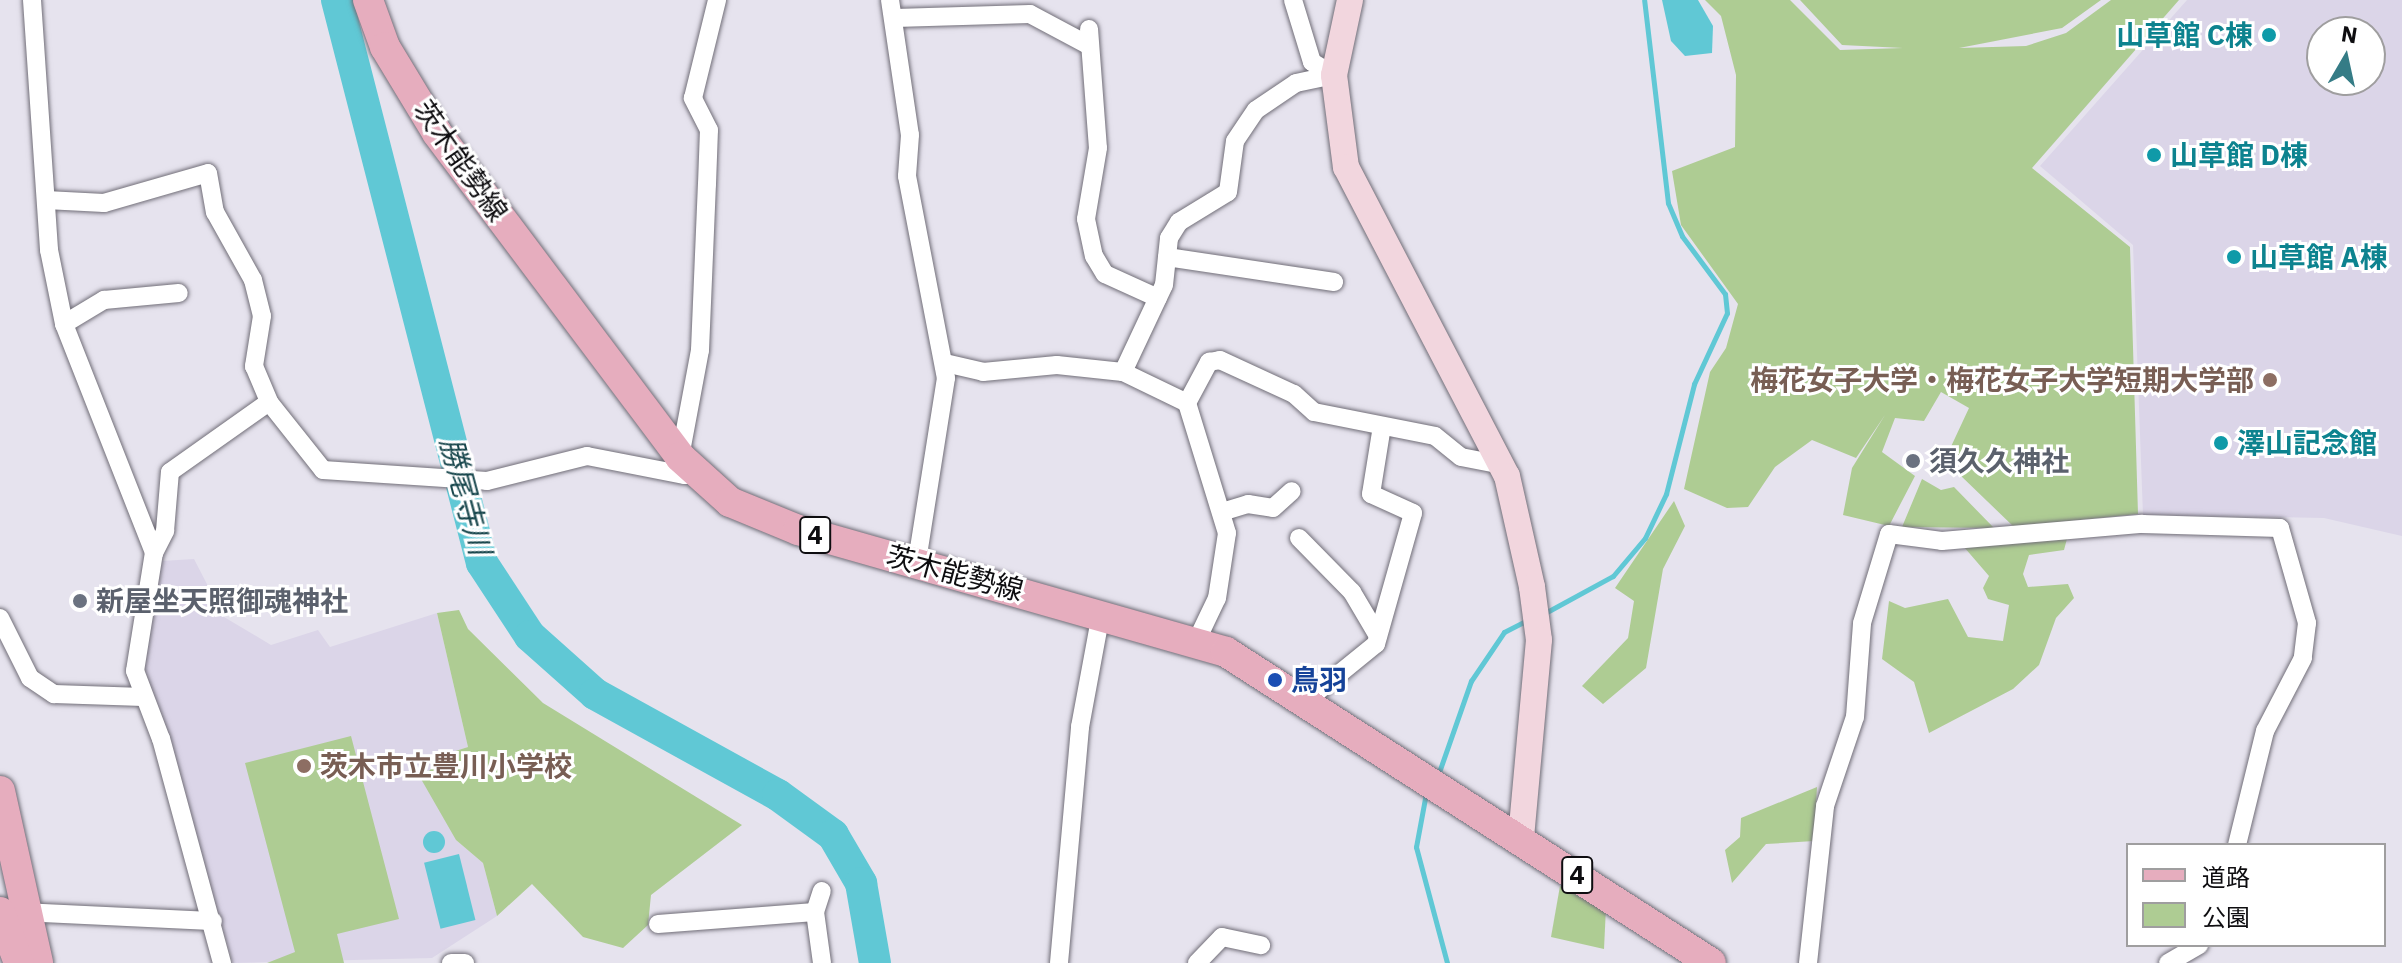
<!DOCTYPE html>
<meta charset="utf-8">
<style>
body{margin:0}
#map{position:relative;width:2402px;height:963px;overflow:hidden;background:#e6e3ee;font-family:"IBM Plex Sans","Noto Sans JP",sans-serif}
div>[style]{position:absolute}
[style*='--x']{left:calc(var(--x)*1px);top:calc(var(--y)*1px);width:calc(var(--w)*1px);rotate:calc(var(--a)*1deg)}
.built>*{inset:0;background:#dbd5e8}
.green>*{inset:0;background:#aecc93}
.water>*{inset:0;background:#60c8d5;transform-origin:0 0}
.round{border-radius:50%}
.stream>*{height:5px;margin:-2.5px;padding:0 2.5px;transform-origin:2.5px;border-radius:2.5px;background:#60c8d5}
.river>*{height:32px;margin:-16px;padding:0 16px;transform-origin:16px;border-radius:16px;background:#60c8d5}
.roads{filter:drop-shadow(0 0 2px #716e78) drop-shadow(0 0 2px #716e78)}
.street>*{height:18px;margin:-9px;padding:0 9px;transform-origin:9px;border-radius:9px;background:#fff}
.secondary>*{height:26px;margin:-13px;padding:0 13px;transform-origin:13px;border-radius:13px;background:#f2d6de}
.primary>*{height:30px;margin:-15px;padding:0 15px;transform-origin:15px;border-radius:15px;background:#e6adbe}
.dots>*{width:22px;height:22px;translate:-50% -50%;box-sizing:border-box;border:4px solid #fff;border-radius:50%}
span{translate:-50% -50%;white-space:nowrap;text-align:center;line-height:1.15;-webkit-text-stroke:6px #fff;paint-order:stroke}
.shield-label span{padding:2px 6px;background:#fff;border:2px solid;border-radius:6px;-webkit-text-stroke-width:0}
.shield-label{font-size:26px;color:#0e0d10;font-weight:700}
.culture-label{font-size:28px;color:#0d838f;font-weight:700}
.right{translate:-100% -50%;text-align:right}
.left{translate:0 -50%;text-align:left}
.street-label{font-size:28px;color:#0e0d10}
.education-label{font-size:28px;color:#785e54;font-weight:700}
.worship-label{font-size:28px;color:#5b616d;font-weight:700}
.transit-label{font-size:28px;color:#164399;font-weight:700}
.water-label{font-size:30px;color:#17464c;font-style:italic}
.legend{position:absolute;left:2126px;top:843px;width:260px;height:104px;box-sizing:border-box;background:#fff;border:2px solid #9f9e9f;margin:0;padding:10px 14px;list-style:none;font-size:24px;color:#0e0d10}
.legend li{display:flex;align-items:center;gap:16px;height:40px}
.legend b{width:40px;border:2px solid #9f9e9f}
.north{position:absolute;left:2306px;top:16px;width:80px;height:80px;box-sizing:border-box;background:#fff;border:2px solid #9f9e9f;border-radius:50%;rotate:9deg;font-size:22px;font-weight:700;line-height:32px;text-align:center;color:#0e0d10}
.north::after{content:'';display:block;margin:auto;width:28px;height:36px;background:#357c86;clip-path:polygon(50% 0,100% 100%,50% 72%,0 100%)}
</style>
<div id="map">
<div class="built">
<i style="clip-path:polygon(evenodd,2187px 0,2402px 0,2402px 536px,2324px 518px,2143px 515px,2133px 245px,2040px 166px,2187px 0,2322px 32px,2370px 32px,2370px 80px,2322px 80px,2322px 32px)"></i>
<i style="clip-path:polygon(194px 559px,224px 617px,271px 645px,318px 630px,330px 647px,437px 613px,468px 747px,446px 754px,456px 840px,483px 863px,497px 916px,432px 958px,233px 963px,143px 662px,162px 561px)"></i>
</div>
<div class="green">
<i style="clip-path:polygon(1705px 0,1790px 0,1840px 50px,1903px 48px,1842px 45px,1800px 0,2101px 0,2062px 28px,1959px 48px,2026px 46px,2066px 33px,2111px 0,2179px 0,2032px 168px,2130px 247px,2138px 514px,2014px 527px,1960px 475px,1962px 456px,1948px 453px,1969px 408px,1941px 392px,1924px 421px,1895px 418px,1882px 452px,1915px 476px,1889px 526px,1843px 515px,1852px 468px,1885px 415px,1856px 458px,1812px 440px,1775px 467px,1748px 507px,1727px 508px,1684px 489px,1710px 372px,1726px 348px,1738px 304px,1681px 225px,1672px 171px,1735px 147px,1736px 75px,1721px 16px)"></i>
<i style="clip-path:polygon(1922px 479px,1941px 490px,1954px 487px,1994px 528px,1902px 527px)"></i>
<i style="clip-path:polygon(1674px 501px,1685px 526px,1663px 569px,1646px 668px,1603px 704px,1582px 686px,1628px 638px,1634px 601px,1615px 588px)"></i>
<i style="clip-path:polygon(2068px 535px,2064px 550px,2029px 555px,2023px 574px,2028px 587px,2068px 584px,2074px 598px,2056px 618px,2039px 665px,2013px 689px,1929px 733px,1914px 682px,1882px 659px,1889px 601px,1905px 608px,1948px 599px,1968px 637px,2003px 641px,2009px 605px,1988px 599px,1983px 588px,1989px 576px,1964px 547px)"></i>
<i style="clip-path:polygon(459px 610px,468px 629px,543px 703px,742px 825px,651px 895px,648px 925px,623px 948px,583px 937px,532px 884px,497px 916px,483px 863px,456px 840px,421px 779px,446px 754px,468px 747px,437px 613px)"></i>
<i style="clip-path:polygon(351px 736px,399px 919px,337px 934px,344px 963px,267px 963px,295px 952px,245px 763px)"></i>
<i style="clip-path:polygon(1817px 787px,1814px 841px,1766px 844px,1732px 883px,1725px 850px,1740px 837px,1741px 818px)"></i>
<i style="clip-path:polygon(1560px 886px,1606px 907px,1604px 949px,1551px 937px)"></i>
</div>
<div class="water">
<i style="clip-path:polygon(1662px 0,1698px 0,1713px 26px,1712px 53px,1685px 56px,1671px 41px)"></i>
<i class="round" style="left:423px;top:831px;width:22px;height:22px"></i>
<i style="left:459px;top:854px;width:68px;height:36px;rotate:76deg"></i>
</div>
<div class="stream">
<i style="--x:1545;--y:613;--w:77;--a:-28.6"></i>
<i style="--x:1613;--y:576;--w:50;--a:-49.9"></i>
<i style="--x:1645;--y:538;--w:49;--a:-64.5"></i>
<i style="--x:1666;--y:494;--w:114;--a:-75.7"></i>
<i style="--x:1694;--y:384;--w:78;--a:-65.1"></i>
<i style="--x:1727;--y:313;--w:19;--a:-96"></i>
<i style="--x:1725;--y:294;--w:72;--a:-126.6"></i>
<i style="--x:1682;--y:236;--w:36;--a:-113"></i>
<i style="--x:1668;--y:203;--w:204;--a:-96.7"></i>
<i style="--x:1438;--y:775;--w:100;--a:-70.7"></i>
<i style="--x:1471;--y:681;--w:59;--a:-56"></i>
<i style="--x:1504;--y:632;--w:27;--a:-27"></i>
<i style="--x:1426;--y:793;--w:55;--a:100.5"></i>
<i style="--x:1416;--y:847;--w:120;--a:75"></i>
</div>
<div class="river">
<i style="--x:337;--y:0;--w:581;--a:75.56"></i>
<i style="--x:482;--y:563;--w:87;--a:56.7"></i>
<i style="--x:530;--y:636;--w:87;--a:41.7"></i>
<i style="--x:595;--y:694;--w:209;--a:28.9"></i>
<i style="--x:778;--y:795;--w:68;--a:36"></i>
<i style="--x:833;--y:835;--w:56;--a:59.7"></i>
<i style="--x:861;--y:883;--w:81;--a:80.1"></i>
</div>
<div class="roads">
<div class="street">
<i style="--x:32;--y:0;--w:251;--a:86.1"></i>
<i style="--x:49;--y:250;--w:76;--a:78.5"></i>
<i style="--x:64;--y:324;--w:246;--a:68.5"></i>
<i style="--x:890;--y:0;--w:136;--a:81.6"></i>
<i style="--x:910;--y:135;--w:41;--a:94.2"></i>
<i style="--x:907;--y:176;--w:206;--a:79.1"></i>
<i style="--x:946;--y:378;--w:186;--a:99"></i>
<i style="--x:1293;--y:0;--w:65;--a:73"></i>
<i style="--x:1312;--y:62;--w:26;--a:31"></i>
<i style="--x:895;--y:18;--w:135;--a:-1.7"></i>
<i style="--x:1030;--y:14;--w:68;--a:28.1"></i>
<i style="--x:1089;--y:29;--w:119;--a:85.7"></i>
<i style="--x:1098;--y:148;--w:72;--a:99.6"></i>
<i style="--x:1086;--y:219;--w:38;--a:78"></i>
<i style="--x:1094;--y:256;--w:21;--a:59"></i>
<i style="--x:1105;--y:274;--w:58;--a:24.4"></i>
<i style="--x:46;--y:200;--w:58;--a:3"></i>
<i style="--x:104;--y:203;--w:108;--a:-16.1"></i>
<i style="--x:208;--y:173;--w:40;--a:80"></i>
<i style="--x:215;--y:212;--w:78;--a:60.8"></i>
<i style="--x:253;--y:280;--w:37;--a:76"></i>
<i style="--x:262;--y:316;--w:51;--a:99.1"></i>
<i style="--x:254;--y:366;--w:39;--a:67"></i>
<i style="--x:1167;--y:257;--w:169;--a:8.5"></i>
<i style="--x:64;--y:324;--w:47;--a:-31"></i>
<i style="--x:104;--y:300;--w:75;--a:-5.3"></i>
<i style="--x:945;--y:363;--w:39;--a:13"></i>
<i style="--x:983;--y:372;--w:74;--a:-5.4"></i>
<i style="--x:1057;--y:365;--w:66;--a:6.1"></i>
<i style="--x:1123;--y:372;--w:71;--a:25.8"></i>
<i style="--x:1187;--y:403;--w:136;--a:72.9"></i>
<i style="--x:1227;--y:533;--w:66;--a:98.7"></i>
<i style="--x:1217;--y:598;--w:47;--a:115.5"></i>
<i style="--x:1123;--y:372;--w:96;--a:-64.8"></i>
<i style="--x:1164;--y:285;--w:47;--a:-83.9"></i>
<i style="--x:1169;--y:238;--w:19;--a:-58"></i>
<i style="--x:1179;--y:222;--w:57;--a:-31.5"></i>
<i style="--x:1228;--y:192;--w:51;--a:-82.2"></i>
<i style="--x:1235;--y:141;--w:37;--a:-56"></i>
<i style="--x:1256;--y:110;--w:48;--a:-34"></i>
<i style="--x:1296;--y:83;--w:39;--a:-12"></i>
<i style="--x:1187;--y:403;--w:47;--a:-61.8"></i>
<i style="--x:1209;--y:362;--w:11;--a:-10"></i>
<i style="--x:1220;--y:360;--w:81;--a:24.7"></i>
<i style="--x:1294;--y:394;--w:27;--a:42"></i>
<i style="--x:1314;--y:412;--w:123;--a:11.2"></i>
<i style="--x:1435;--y:436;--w:33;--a:39"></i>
<i style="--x:1461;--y:457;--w:42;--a:11"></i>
<i style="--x:680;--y:457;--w:109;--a:-79.4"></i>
<i style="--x:700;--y:350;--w:166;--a:-87.6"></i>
<i style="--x:707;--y:184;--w:54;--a:-87.9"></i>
<i style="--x:709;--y:130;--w:36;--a:-117"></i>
<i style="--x:693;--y:98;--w:101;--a:-76.2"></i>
<i style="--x:1225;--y:511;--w:24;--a:-17"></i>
<i style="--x:1248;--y:504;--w:25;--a:9"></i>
<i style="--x:1273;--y:508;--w:25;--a:-42"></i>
<i style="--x:1299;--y:538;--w:76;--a:45.5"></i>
<i style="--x:1352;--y:592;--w:51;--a:59.4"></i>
<i style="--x:0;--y:618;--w:67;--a:63.4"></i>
<i style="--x:30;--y:678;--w:29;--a:34"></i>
<i style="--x:54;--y:694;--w:89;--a:1.9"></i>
<i style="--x:1307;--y:700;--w:89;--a:-39.1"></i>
<i style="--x:1376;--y:644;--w:136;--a:-74.2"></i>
<i style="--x:1413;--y:513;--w:46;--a:-155.7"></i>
<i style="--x:1371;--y:494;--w:69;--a:-80.8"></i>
<i style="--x:20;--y:912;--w:193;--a:2.7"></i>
<i style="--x:658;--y:924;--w:157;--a:-4.4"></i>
<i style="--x:222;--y:963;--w:232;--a:-105.2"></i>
<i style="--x:161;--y:739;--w:73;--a:-110.9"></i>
<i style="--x:135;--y:671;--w:120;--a:-80.9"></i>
<i style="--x:154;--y:553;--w:25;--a:-63"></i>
<i style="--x:165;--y:531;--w:59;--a:-85.2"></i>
<i style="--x:170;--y:472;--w:121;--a:-35.3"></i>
<i style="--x:269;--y:402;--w:87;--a:51.5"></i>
<i style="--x:323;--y:470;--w:164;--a:3.8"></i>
<i style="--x:487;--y:481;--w:103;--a:-14"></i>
<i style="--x:587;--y:456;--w:100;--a:11"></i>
<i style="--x:685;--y:475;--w:9;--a:-49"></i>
<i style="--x:451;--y:963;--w:14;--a:0"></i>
<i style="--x:822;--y:963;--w:51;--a:-97.8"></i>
<i style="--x:815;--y:912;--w:22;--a:-72"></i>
<i style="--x:1059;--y:963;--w:237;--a:-84.9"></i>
<i style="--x:1080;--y:727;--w:115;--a:-79.5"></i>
<i style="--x:1197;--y:963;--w:36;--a:-46"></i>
<i style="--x:1222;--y:937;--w:40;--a:12"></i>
<i style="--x:1808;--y:963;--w:158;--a:-83.8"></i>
<i style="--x:1825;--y:806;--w:94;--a:-71.4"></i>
<i style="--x:1855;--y:717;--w:94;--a:-85.7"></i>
<i style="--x:1862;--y:623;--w:93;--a:-73.1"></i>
<i style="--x:1889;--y:534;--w:53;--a:7.5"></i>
<i style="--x:1942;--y:541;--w:201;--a:-4.9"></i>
<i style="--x:2142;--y:524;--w:138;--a:1.7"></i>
<i style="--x:2280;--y:528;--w:99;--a:74.1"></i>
<i style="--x:2307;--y:623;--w:35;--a:97"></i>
<i style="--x:2303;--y:658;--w:82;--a:117.5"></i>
<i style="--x:2265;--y:731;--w:117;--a:103.8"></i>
<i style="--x:2168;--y:963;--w:36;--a:-30"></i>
</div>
<div class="secondary">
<i style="--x:1350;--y:0;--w:77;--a:102"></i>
<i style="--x:1334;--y:75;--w:93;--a:82.6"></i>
<i style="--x:1346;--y:167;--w:348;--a:62.5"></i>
<i style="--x:1507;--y:476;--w:114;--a:77.3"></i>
<i style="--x:1532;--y:587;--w:53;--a:82.5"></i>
<i style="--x:1539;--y:640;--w:199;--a:95.2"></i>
</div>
<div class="primary">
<i style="--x:368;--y:0;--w:50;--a:70.1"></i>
<i style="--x:385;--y:47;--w:100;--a:58.8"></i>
<i style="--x:437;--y:133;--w:405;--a:53.1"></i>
<i style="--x:680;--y:457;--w:67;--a:42"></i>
<i style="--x:730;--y:502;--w:74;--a:22.4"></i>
<i style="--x:798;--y:530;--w:445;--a:15.9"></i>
<i style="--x:1226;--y:652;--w:576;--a:32.67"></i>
<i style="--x:0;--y:791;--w:176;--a:77.5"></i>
<i style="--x:0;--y:912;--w:54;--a:69.6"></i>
</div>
</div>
<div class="dots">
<i style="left:2269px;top:35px;background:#0f9aa8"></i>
<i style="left:2154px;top:155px;background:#0f9aa8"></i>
<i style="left:2234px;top:257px;background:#0f9aa8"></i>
<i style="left:2270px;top:380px;background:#8d6e63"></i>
<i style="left:2221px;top:443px;background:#0f9aa8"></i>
<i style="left:1913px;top:461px;background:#6b7280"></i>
<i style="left:80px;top:601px;background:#6b7280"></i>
<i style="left:1275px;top:680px;background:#1a4fb4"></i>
<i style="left:304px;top:766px;background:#8d6e63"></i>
</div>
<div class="shield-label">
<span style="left:815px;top:535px">4</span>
<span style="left:1577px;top:875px">4</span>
</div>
<div class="culture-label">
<span class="right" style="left:2253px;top:35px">山草館 C棟</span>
<span class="left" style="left:2170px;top:155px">山草館 D棟</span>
<span class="left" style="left:2250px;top:257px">山草館 A棟</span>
<span class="left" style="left:2237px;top:443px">澤山記念館</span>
</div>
<div class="street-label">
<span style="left:461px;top:161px;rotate:55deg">茨木能勢線</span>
<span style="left:955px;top:573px;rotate:15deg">茨木能勢線</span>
</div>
<div class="education-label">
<span class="right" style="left:2254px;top:380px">梅花女子大学・梅花女子大学短期大学部</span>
<span class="left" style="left:320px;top:766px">茨木市立豊川小学校</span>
</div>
<div class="worship-label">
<span class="left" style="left:1929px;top:461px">須久久神社</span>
<span class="left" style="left:96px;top:601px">新屋坐天照御魂神社</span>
</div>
<div class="transit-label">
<span class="left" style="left:1291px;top:680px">鳥羽</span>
</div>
<div class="water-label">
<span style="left:466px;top:496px;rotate:75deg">勝尾寺川</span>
</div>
<ul class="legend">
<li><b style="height:10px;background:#e6adbe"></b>道路</li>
<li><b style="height:22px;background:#aecc93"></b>公園</li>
</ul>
<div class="north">N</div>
</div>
